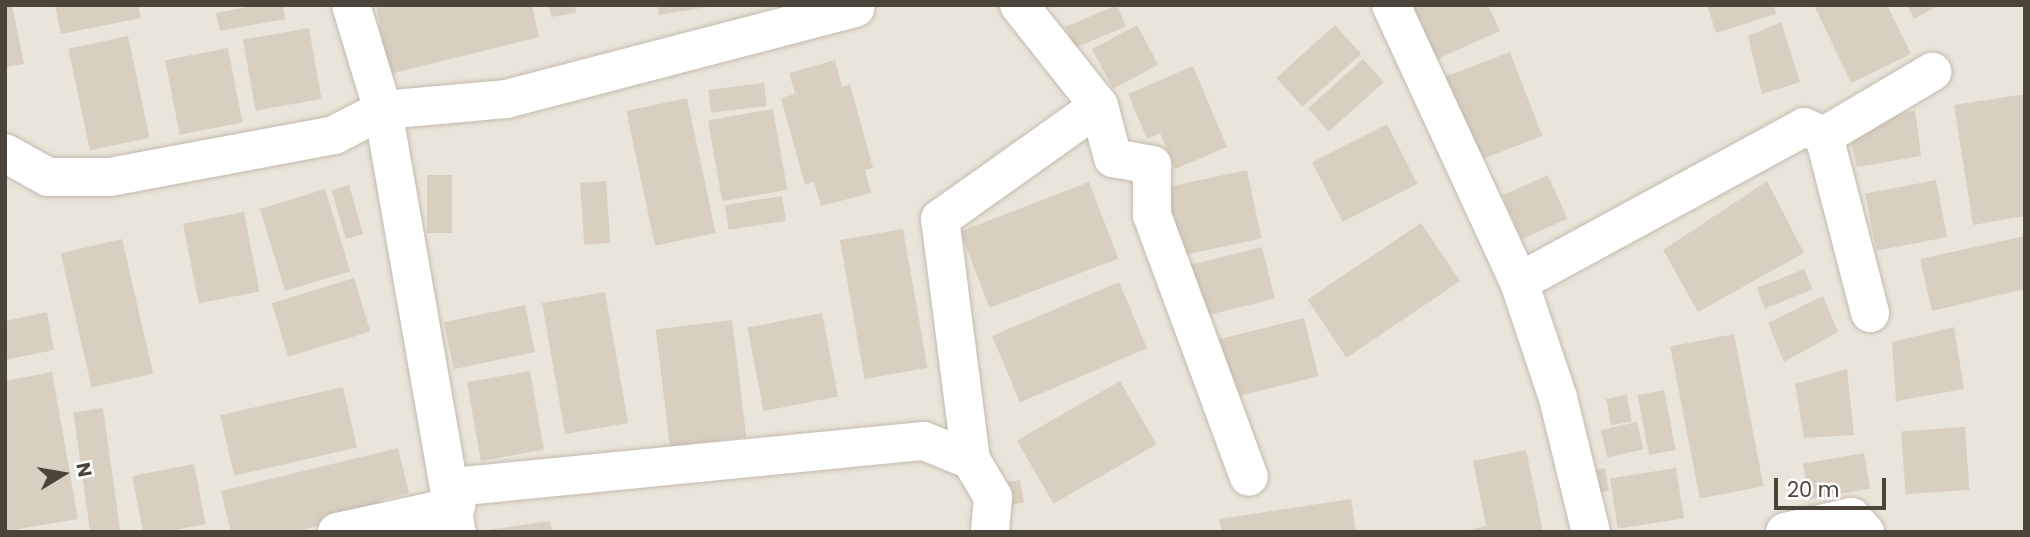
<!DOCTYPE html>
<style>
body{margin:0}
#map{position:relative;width:2030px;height:537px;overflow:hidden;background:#f6f3ec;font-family:Poppins,sans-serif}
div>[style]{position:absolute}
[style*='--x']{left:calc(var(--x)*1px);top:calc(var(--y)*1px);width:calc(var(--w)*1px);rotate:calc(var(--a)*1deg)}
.residential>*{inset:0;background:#eae5da;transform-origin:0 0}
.building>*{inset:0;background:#d8cfc1;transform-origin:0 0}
.roads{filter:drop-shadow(0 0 2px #c2bbae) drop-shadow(0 0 2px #c2bbae)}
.minor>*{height:38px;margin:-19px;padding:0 19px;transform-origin:19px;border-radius:19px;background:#fff}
span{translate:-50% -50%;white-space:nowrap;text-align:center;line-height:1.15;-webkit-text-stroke:7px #fff;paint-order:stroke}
.frame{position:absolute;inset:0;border:7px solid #4b4439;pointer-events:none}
.north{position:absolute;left:28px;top:439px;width:70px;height:70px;-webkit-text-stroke:5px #fff;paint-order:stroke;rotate:79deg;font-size:19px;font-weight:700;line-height:28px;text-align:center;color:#4b4439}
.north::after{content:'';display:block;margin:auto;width:24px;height:32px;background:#4b4439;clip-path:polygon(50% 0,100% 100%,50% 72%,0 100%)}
.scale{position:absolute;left:1774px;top:478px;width:112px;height:32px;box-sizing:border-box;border:4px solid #4b4439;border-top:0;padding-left:9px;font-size:21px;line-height:24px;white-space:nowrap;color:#4b4439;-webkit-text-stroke:5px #fff;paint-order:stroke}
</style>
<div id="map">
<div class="residential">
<i style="left:5px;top:5px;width:2020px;height:527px"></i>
</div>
<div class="building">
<i style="clip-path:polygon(5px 5px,12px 5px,24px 64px,5px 67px)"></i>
<i style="clip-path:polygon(55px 5px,138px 5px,141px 18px,61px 34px)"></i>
<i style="clip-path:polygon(258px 5px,283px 5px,285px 19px,220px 31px,216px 13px)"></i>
<i style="clip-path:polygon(377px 5px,532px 5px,539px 37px,386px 75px)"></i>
<i style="clip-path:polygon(549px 5px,575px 5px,576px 13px,551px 17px)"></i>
<i style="clip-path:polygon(657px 5px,707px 5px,707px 7px,659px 15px)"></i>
<i style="left:1117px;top:5px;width:23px;height:56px;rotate:67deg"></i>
<i style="clip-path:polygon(1408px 5px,1488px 5px,1500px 31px,1433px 61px)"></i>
<i style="clip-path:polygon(1707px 5px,1774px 5px,1776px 14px,1716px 33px)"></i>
<i style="clip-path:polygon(1814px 5px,1887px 5px,1911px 54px,1851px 83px)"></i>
<i style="clip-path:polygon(1907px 5px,1940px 5px,1914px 19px)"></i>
<i style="clip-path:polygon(1781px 22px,1800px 82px,1762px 94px,1748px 36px)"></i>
<i style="left:1137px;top:25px;width:45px;height:51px;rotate:62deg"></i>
<i style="left:1335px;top:25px;width:39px;height:79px;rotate:48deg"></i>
<i style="left:309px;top:28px;width:72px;height:67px;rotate:80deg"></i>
<i style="left:128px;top:36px;width:104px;height:61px;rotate:78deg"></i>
<i style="left:228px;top:48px;width:76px;height:64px;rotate:79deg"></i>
<i style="left:1510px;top:52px;width:90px;height:70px;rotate:69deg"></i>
<i style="left:1363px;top:59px;width:31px;height:74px;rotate:48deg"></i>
<i style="clip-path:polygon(835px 60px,842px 87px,850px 84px,873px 168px,865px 170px,871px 193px,821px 206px,814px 182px,805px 185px,781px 98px,795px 94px,789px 73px)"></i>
<i style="clip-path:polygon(1193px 66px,1227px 147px,1175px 169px,1160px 133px,1147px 139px,1128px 94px)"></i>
<i style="left:764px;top:83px;width:23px;height:56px;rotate:83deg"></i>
<i style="clip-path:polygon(2025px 94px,2025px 216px,1973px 225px,1954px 105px)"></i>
<i style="left:687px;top:98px;width:138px;height:62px;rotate:78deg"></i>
<i style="left:773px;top:109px;width:82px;height:66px;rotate:80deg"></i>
<i style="clip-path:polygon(1915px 110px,1921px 156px,1857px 167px,1848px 128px)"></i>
<i style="left:1387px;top:124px;width:67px;height:84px;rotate:63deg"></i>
<i style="left:1247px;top:170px;width:70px;height:92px;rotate:78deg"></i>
<i style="left:427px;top:175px;width:25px;height:58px"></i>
<i style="left:1548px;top:175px;width:48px;height:50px;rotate:66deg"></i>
<i style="left:1936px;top:180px;width:58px;height:72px;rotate:79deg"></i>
<i style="left:606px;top:181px;width:62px;height:26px;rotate:86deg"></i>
<i style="clip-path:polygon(1767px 181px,1804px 253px,1698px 312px,1663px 250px)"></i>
<i style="left:1089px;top:182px;width:82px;height:138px;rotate:69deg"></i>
<i style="left:349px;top:185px;width:51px;height:18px;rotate:74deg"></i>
<i style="left:325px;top:189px;width:86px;height:68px;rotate:73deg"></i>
<i style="left:782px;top:196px;width:25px;height:58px;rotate:81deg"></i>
<i style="left:244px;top:212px;width:81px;height:62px;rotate:79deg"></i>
<i style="left:1421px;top:223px;width:70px;height:137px;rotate:56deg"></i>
<i style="left:903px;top:229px;width:141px;height:64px;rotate:80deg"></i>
<i style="clip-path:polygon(2025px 236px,2025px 289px,1932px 311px,1920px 259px)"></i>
<i style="left:122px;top:239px;width:138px;height:63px;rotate:77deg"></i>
<i style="left:1262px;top:247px;width:53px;height:80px;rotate:76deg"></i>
<i style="left:1804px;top:269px;width:22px;height:51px;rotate:68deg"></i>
<i style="left:354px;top:278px;width:56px;height:86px;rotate:73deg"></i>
<i style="left:1119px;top:282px;width:72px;height:138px;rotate:67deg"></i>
<i style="left:605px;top:292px;width:133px;height:64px;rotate:80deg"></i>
<i style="clip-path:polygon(1823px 296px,1838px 332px,1784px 362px,1768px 323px)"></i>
<i style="left:525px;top:305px;width:48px;height:83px;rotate:78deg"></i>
<i style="clip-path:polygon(47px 312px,54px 350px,5px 360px,5px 321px)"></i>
<i style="left:822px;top:313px;width:85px;height:76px;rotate:79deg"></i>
<i style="left:1304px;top:318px;width:60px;height:105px;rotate:76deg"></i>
<i style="left:732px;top:320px;width:118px;height:77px;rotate:83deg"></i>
<i style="clip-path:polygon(1954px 327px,1964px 389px,1896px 401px,1892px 342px)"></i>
<i style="left:1734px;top:334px;width:155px;height:65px;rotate:79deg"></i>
<i style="clip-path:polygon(1847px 369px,1854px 435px,1804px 438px,1795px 384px)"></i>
<i style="left:530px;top:371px;width:80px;height:64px;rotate:80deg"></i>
<i style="clip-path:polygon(52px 372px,78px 519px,7px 531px,5px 381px)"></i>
<i style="left:1120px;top:381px;width:73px;height:119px;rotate:60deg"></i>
<i style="left:343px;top:387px;width:62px;height:126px;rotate:77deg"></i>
<i style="left:1664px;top:390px;width:61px;height:27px;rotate:79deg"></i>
<i style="left:1627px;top:395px;width:27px;height:21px;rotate:80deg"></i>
<i style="left:103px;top:408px;width:125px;height:30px;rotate:82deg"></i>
<i style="left:1637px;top:422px;width:28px;height:37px;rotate:77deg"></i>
<i style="left:1965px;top:427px;width:63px;height:64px;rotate:86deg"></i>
<i style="clip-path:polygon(398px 448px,409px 493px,380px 500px,382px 510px,294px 532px,231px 532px,221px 491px)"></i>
<i style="clip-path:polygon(1526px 450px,1543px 532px,1459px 532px,1486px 526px,1473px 461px)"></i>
<i style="left:1864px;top:453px;width:36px;height:62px;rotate:80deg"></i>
<i style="left:194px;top:464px;width:61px;height:63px;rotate:79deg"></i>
<i style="left:1605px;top:468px;width:23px;height:24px;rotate:80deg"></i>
<i style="left:1676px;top:468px;width:51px;height:67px;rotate:81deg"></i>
<i style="left:1020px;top:480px;width:23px;height:27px;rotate:80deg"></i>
<i style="clip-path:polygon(1351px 499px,1356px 532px,1222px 532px,1219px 519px)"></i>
<i style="clip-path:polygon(550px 521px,552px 532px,489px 532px,488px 530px)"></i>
</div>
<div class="roads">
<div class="minor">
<i style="--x:351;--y:5;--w:110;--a:73.1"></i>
<i style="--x:383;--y:110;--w:428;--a:80.1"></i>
<i style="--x:1019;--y:5;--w:129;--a:51.6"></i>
<i style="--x:1099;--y:106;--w:54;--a:74.9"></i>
<i style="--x:1113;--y:158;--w:40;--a:10"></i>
<i style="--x:1152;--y:165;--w:50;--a:90"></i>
<i style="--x:1152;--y:215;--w:279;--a:69.7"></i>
<i style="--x:1391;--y:5;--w:305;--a:65.2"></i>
<i style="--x:1519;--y:282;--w:122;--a:71.4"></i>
<i style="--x:1558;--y:398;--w:138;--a:76.2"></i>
<i style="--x:1824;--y:136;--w:126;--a:-30.7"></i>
<i style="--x:5;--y:153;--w:49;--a:29.2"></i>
<i style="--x:48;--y:177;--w:62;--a:0"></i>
<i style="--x:110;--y:177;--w:228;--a:-10.6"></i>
<i style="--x:334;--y:135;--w:55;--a:-27"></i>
<i style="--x:383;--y:110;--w:123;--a:-5.1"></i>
<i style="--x:506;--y:99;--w:361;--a:-14.6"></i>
<i style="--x:1519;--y:282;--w:324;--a:-28.5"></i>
<i style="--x:1804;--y:127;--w:22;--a:24"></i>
<i style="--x:1824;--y:136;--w:183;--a:75.4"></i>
<i style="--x:971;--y:460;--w:243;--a:-97.3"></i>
<i style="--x:940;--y:219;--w:195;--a:-35.4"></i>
<i style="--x:454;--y:487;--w:472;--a:-5.6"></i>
<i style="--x:924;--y:441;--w:51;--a:22"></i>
<i style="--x:971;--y:460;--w:43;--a:59.3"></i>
<i style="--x:993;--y:497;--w:35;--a:95"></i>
<i style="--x:337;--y:532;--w:122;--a:-12.3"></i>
<i style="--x:1785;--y:532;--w:68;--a:-12.8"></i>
<i style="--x:1851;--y:517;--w:21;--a:47"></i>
</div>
</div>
<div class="frame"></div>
<div class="north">N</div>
<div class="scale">20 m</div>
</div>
